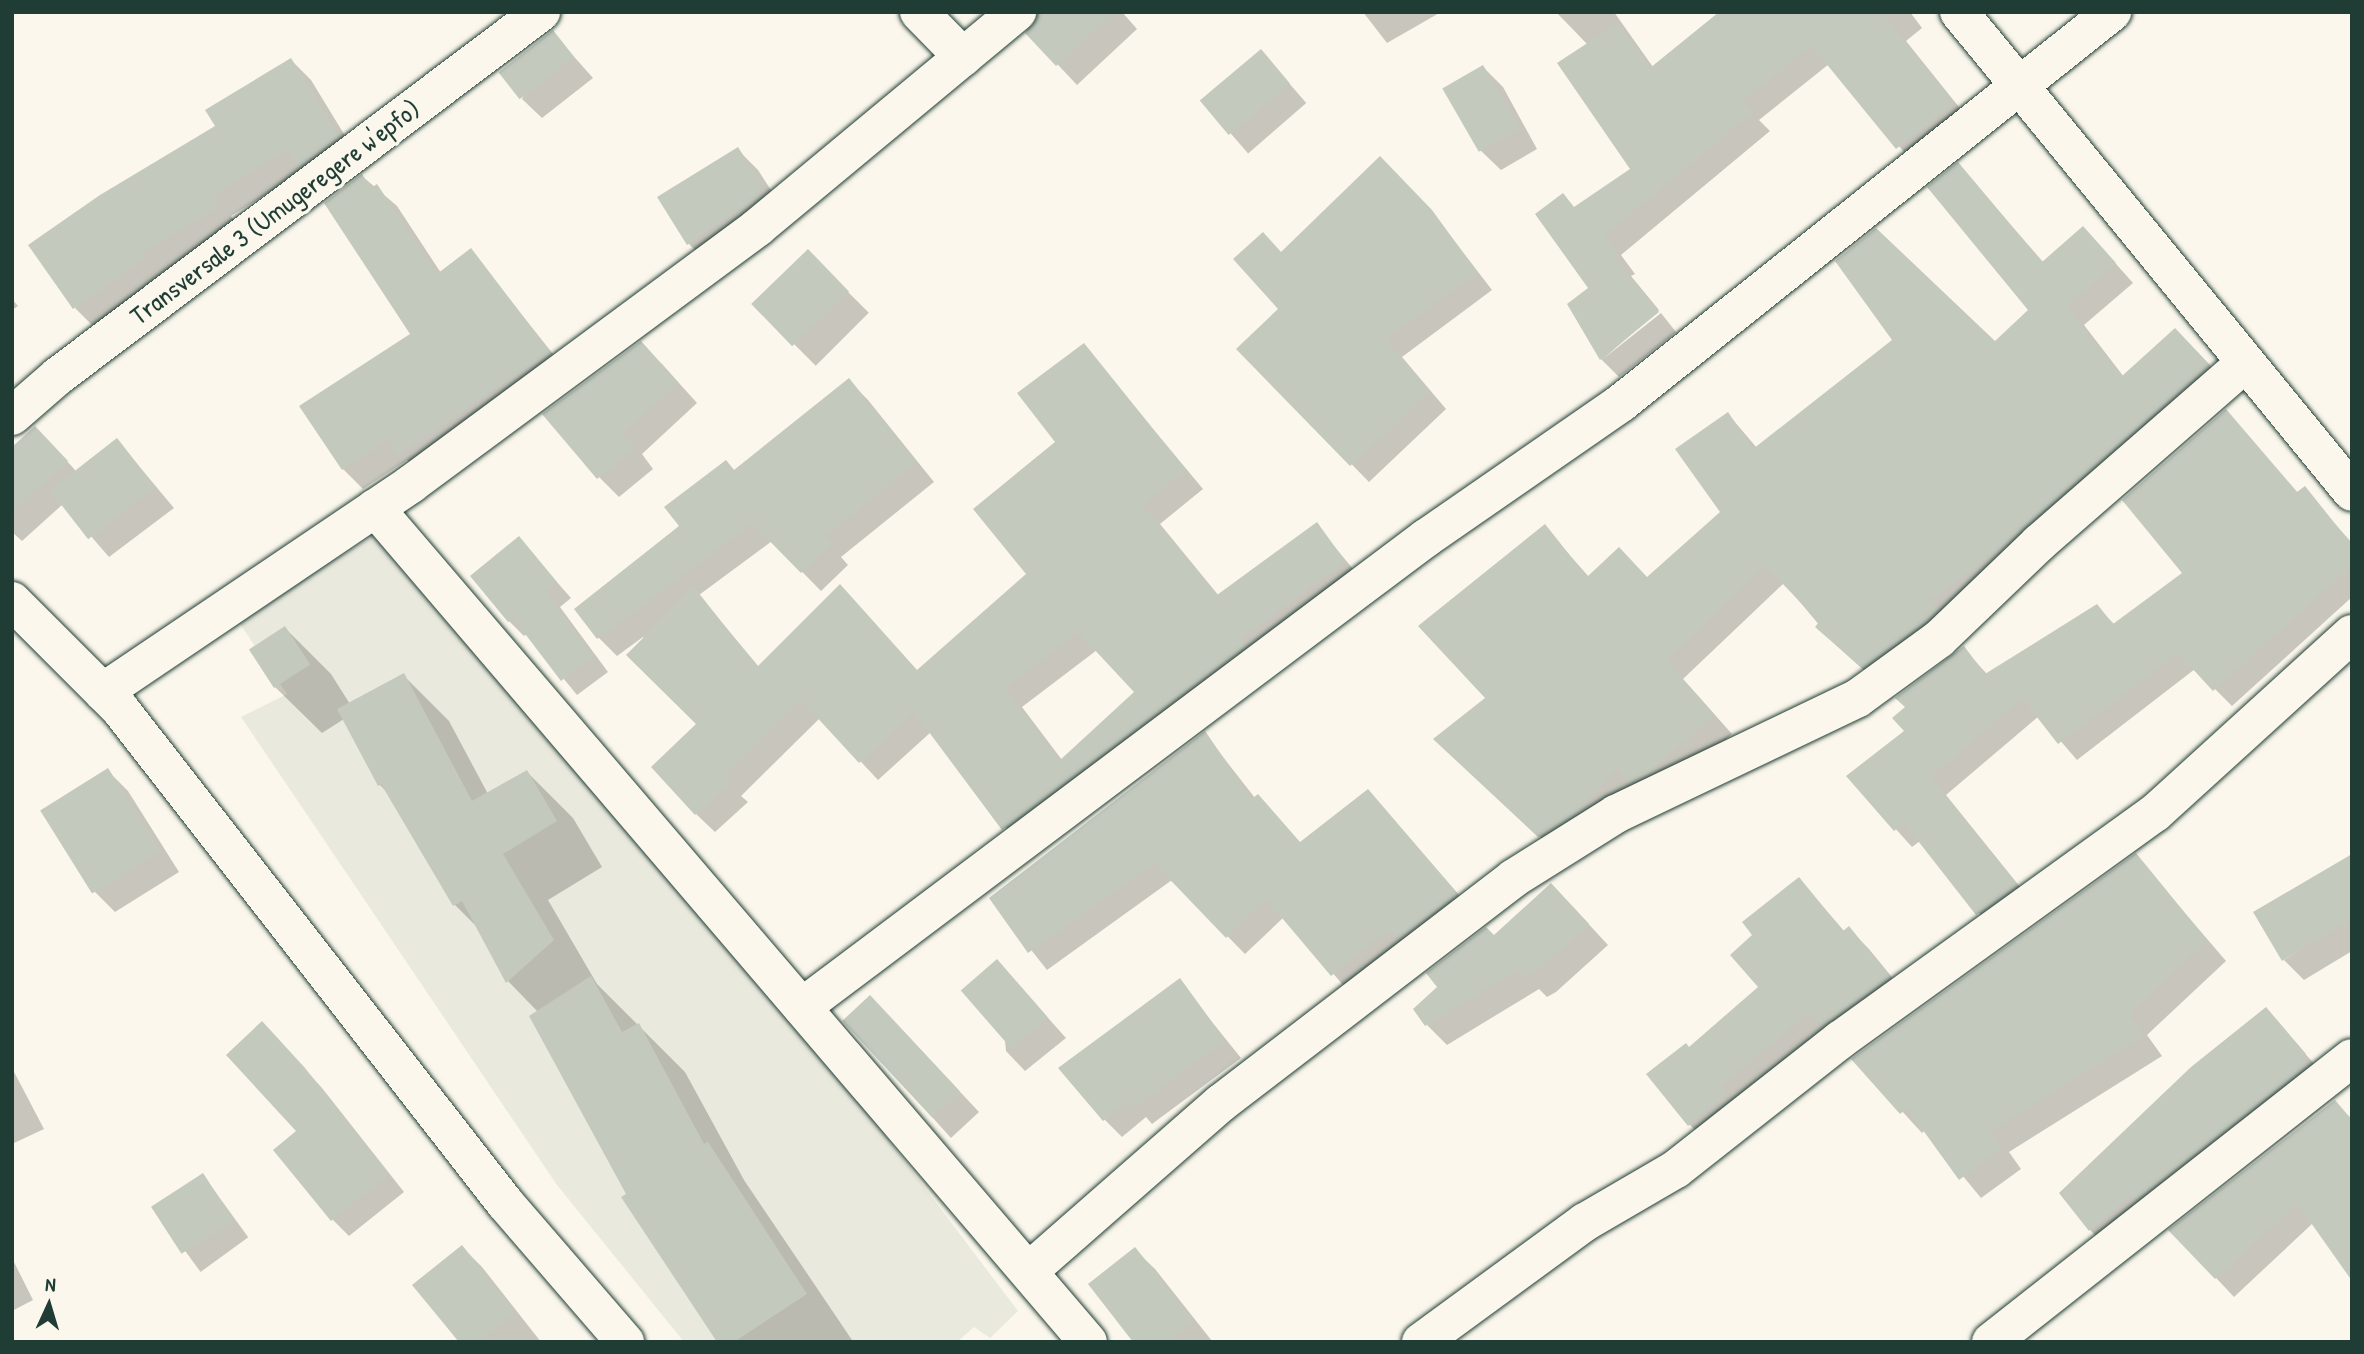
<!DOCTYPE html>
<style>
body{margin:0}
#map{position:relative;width:2364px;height:1354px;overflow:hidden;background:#fbf7ec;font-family:"Patrick Hand",sans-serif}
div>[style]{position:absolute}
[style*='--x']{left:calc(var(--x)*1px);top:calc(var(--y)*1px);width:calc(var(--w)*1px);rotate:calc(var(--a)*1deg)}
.built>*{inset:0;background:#eae9de}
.shadow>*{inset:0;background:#0003;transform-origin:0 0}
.building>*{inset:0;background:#c4c9be;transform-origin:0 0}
.roads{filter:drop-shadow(0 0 2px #1f3d34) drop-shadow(0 0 2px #1f3d34)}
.minor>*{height:38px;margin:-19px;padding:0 19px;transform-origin:19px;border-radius:19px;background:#fbf7ec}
span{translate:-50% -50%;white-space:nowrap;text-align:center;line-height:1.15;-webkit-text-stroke:7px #fbf7ec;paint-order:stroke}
.street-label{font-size:26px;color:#1f3d34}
.frame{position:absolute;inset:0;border:14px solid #1f3d34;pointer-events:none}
.north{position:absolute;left:14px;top:1270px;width:70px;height:70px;-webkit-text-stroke:5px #fbf7ec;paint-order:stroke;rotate:4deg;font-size:19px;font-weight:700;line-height:28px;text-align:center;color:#1f3d34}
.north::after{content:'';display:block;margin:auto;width:24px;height:32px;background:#1f3d34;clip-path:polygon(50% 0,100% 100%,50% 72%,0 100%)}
</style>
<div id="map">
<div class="built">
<i style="clip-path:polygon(391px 526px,692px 880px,1018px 1311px,990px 1338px,974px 1327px,957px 1342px,684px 1342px,557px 1185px,241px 717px,287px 694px,236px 618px)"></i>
</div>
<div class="shadow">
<i style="clip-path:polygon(1040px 12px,1122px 12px,1137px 29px,1077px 85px,1028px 33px)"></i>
<i style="clip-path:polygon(1363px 12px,1441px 12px,1387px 43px)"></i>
<i style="clip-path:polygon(1556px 12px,1614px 12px,1653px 67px,1722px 12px,1910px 12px,1922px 28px,1906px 41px,1971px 122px,1916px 166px,1829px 64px,1759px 120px,1770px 131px,1621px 255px,1635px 274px,1631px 276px,1659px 310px,1603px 359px,1661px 313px,1676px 332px,1619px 377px,1601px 359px,1575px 208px,1633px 169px,1588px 45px)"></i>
<i style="clip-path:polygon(553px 33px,593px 78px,542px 118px,522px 99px)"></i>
<i style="left:1261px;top:51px;width:69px;height:77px;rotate:49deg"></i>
<i style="clip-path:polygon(291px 60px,311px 80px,358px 157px,305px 170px,231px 216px,238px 226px,160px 274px,164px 279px,95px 328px,75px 308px,218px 127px)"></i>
<i style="clip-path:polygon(1483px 67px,1503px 87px,1537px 149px,1501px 170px,1480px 150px,1445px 89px)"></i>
<i style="clip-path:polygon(738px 150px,758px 170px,780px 204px,708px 263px,688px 243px)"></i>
<i style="clip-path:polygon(1958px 165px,2044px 263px,2101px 247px,2133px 283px,2084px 325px,2124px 377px,2194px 349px,2227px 384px,1881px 686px,1836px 645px,1784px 583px,1683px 679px,1732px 734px,1663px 794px,1558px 854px,1454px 757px,1488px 698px,1545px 527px,1589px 577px,1648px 579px,1723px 512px,1728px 414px,1757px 448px,1995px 343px,2031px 310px)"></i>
<i style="clip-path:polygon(362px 176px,397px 206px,441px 273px,471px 251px,569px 374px,420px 473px,407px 460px,363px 489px,343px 469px,412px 335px)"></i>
<i style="clip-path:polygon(1433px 213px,1492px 290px,1402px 357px,1446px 409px,1369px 482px,1239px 349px,1281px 309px,1282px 254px)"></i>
<i style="left:808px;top:252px;width:86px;height:75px;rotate:45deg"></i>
<i style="clip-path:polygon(12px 299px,18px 306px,12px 310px)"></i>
<i style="clip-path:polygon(evenodd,1084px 346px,1203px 489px,1160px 524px,1219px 596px,1316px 524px,1362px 580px,1021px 847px,931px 732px,878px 780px,820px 718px,741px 796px,748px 802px,715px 832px,696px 814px,698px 724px,643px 637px,617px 656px,598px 637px,726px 462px,735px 471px,849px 381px,868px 400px,934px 482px,841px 557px,848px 565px,821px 591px,772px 541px,699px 595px,759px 667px,840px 586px,918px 672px,1028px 574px,1084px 346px,1097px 650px,1136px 692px,1062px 760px,1022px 707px,1097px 650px)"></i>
<i style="clip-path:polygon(661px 363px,697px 403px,642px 454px,653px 469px,619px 497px,599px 477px)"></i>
<i style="clip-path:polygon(2226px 411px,2298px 493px,2304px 489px,2352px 543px,2352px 597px,2232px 706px,2195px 669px,2077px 760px,2039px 716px,1946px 795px,2033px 903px,1994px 931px,1920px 841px,1912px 847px,1849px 777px,1906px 731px,1963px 648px,1987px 674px,2097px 607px,2115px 625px,2184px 574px)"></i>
<i style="clip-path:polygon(117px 440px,174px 508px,109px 557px,63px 504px,22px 541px,12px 532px,12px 450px,55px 448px,76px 471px)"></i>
<i style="clip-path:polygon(519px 539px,571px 598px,560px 607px,608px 672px,577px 695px,527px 634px,524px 636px,509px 621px)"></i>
<i style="clip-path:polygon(285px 628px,331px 674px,350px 704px,403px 675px,449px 721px,488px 794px,527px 772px,573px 818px,602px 867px,548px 900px,597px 984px,685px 1072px,744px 1180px,852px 1340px,719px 1342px,628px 1194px,538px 1012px,508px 981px,480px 930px,455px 905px,391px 796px,379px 784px,344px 719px,322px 733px,275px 687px,251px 650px)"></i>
<i style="clip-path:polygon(1205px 734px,1255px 798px,1301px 844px,1368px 791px,1474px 912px,1350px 993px,1284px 917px,1245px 954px,1172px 880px,1047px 970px,991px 899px)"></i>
<i style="clip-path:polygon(108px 771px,128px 791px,179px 872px,115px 912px,95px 892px,43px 811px)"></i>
<i style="clip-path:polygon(2136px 856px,2226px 961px,2147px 1035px,2162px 1056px,2009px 1152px,2021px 1169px,1981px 1198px,1925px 1130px,1922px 1133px,1854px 1059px)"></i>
<i style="clip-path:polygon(1799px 879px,1845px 932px,1849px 929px,1869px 949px,1909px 998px,1709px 1144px,1689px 1124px,1690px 1049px,1761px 988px,1755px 935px)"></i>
<i style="clip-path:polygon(1571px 905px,1608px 945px,1556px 992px,1547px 997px,1539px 989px,1447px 1045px,1427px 1025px,1494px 937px)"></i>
<i style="clip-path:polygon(2352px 915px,2352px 951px,2304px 980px,2284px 960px)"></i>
<i style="clip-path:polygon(997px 961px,1066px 1038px,1025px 1071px,1006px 1051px)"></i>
<i style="clip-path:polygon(1179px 981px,1241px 1058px,1152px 1124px,1146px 1117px,1122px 1137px,1104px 1119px)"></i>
<i style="clip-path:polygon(2266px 1009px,2323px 1074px,2109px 1249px,2090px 1230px)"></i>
<i style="clip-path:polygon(890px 1017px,979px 1112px,951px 1138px,845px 1021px)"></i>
<i style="clip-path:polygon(278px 1040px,322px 1088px,404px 1192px,349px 1236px,332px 1219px,299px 1131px)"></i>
<i style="clip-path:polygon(12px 1068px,44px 1129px,12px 1144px)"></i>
<i style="clip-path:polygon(2334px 1102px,2352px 1119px,2352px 1278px,2313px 1223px,2234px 1297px,2171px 1230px)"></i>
<i style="left:203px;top:1175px;width:77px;height:59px;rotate:54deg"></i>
<i style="clip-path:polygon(462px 1247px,482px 1267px,541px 1342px,459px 1342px,415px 1285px)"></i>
<i style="clip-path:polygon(1135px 1250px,1155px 1269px,1212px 1341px,1135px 1342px)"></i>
<i style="clip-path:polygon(12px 1258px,33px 1300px,12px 1311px)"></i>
</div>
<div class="building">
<i style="clip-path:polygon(1038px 12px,1114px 12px,1056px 66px,1025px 33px)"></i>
<i style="clip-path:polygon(1719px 12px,1881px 12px,1954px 103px,1896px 149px,1811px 45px,1742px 101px,1753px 112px,1604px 235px,1618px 255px,1614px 257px,1659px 312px,1600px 360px,1567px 304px,1588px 288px,1535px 214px,1563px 193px,1574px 207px,1630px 169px,1557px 63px,1618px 23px,1650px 68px)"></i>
<i style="left:553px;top:30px;width:34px;height:69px;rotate:52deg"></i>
<i style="left:1261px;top:49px;width:45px;height:80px;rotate:50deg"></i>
<i style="clip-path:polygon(291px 58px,339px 136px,299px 167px,288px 149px,213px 195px,219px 206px,142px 253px,145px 258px,73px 309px,28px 245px,100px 195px,215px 126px,205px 110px)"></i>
<i style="left:1483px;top:65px;width:73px;height:47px;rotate:60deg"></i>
<i style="clip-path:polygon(738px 147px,760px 182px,760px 197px,687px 245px,657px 197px)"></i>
<i style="clip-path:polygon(1380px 156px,1432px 210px,1477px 272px,1386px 339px,1430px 391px,1350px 466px,1236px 349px,1278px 309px,1233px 259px,1263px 232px,1281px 252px)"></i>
<i style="clip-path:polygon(1958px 162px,2042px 262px,2083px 226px,2116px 263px,2066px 306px,2122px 376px,2175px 328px,2210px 365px,2002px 548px,1930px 600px,1937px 610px,1925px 622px,1862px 668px,1815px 627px,1819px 622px,1765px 565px,1666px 660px,1715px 715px,1644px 776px,1630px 783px,1617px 768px,1575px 814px,1538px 837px,1433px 739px,1485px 698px,1418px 626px,1545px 524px,1587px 577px,1619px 547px,1647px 577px,1720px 512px,1675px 449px,1728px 412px,1753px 449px,1892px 340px,1835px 261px,1876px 228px,1995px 341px,2028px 310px,1927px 187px)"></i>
<i style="clip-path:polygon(362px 174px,371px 188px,377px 184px,437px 274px,471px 248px,551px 353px,398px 454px,388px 439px,342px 470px,299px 406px,410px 334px,324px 203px)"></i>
<i style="left:808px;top:249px;width:59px;height:79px;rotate:46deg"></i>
<i style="clip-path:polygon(641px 341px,678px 382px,623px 433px,635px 448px,597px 479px,542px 414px)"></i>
<i style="clip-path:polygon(evenodd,1084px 343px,1186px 470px,1143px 505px,1217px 595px,1317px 522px,1345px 561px,1240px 639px,1245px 646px,1002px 830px,914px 712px,859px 763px,801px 700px,724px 776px,731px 783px,695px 815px,651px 767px,696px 724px,626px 655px,694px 587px,757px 667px,840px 584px,917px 670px,1026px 574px,973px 509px,1055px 442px,1017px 393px,1084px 343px,1078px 632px,1134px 692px,1059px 761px,1005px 688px,1078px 632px)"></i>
<i style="clip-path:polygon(849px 378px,916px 462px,824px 537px,831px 544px,801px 573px,752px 523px,597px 639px,574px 609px,679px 526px,664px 507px,726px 460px,734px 470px)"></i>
<i style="clip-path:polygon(2226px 409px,2297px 492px,2305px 486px,2352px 545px,2352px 565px,2213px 691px,2178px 653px,2058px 744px,2022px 698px,1931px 777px,2017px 885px,1976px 915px,1904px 823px,1894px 831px,1846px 776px,1904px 731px,1892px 718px,1905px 707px,1895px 698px,1964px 646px,1985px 674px,2097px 604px,2113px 624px,2182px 573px,2122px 500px)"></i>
<i style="clip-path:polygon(35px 426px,68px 461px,12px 512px,12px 447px)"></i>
<i style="left:117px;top:438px;width:62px;height:85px;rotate:52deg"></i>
<i style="clip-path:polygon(519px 536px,557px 582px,546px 591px,594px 656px,561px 681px,513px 618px,508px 622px,470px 576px)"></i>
<i style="left:285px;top:626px;width:46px;height:43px;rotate:57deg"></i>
<i style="clip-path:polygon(404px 673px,472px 801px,527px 770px,557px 821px,503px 854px,554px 940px,506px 983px,462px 901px,453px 906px,381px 784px,378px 786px,337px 709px)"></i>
<i style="clip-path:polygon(1205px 731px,1252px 799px,1258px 794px,1300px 842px,1368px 789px,1458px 894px,1398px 939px,1386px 931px,1331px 976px,1266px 899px,1226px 938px,1154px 863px,1028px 953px,989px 898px)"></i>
<i style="left:108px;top:768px;width:98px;height:80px;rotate:58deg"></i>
<i style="clip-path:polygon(2136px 853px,2207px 940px,2128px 1014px,2144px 1035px,1990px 1131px,2002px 1148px,1959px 1180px,1907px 1108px,1900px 1114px,1851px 1059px)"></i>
<i style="clip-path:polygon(2352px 854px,2352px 919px,2282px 961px,2253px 912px)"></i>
<i style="clip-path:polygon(1799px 877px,1843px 931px,1849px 926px,1890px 977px,1822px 1026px,1809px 1012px,1721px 1086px,1727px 1094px,1688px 1126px,1646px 1074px,1686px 1043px,1689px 1047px,1758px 987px,1730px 955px,1752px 935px,1742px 922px)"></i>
<i style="clip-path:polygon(1551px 883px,1589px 924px,1536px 972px,1525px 978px,1519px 969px,1425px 1026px,1413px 1009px,1437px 987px,1426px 973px,1486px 927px,1494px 935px)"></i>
<i style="left:997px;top:959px;width:77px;height:48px;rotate:49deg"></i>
<i style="clip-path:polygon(591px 976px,622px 1032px,639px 1023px,704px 1144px,708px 1142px,807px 1294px,734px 1342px,717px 1342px,621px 1197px,626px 1194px,529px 1016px)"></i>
<i style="clip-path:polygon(1180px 978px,1225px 1040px,1133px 1108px,1128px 1100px,1103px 1121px,1058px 1068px)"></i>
<i style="left:870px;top:995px;width:132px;height:38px;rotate:47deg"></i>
<i style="clip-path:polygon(2266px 1007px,2306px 1054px,2301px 1058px,2307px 1066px,2138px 1198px,2131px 1196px,2089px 1231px,2059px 1193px,2191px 1067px)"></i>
<i style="clip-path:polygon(262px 1021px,305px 1068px,389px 1174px,331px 1221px,273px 1150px,296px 1131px,226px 1055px)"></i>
<i style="clip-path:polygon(2335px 1100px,2352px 1120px,2352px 1281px,2297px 1203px,2215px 1279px,2168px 1230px)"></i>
<i style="left:203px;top:1173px;width:56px;height:62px;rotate:57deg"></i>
<i style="clip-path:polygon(462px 1245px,515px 1312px,477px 1342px,459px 1342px,412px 1285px)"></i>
<i style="clip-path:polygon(1135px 1247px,1194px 1321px,1166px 1342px,1133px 1342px,1088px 1284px)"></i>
</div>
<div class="roads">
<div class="minor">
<i style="--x:919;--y:12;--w:63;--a:45.6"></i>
<i style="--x:1959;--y:12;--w:620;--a:50.69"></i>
<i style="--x:12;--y:416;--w:61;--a:-41"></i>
<i style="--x:58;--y:376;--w:605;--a:-37"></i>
<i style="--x:375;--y:508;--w:1097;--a:49.47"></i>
<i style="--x:12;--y:601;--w:153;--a:45"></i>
<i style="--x:120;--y:709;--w:626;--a:52.07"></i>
<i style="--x:505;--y:1203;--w:184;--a:49.2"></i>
<i style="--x:103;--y:692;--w:372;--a:-34"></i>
<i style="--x:411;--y:484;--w:432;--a:-36.5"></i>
<i style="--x:758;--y:227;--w:337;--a:-39.7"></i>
<i style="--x:802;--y:1007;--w:781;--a:-36.93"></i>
<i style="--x:1426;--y:538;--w:237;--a:-34.7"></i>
<i style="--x:1621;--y:403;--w:628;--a:-38.53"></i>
<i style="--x:1029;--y:1271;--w:255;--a:-41.2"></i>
<i style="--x:1221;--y:1103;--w:369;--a:-37.5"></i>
<i style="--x:1514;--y:878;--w:120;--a:-32.1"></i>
<i style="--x:1616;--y:814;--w:268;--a:-25.6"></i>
<i style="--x:1858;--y:698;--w:100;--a:-36.1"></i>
<i style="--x:1939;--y:639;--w:139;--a:-43.8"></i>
<i style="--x:2039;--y:543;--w:274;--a:-41.1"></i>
<i style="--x:1421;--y:1342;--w:203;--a:-36.2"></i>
<i style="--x:1585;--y:1222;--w:105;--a:-30.2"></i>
<i style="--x:1676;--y:1169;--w:209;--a:-38.2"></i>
<i style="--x:1840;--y:1040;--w:388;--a:-35.8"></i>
<i style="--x:2155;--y:813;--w:266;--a:-42.3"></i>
<i style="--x:1991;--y:1342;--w:459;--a:-38.2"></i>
</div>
</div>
<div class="street-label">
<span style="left:275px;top:212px;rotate:-37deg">Transversale 3 (Umugeregere w'epfo)</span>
</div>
<div class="frame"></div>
<div class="north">N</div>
</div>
